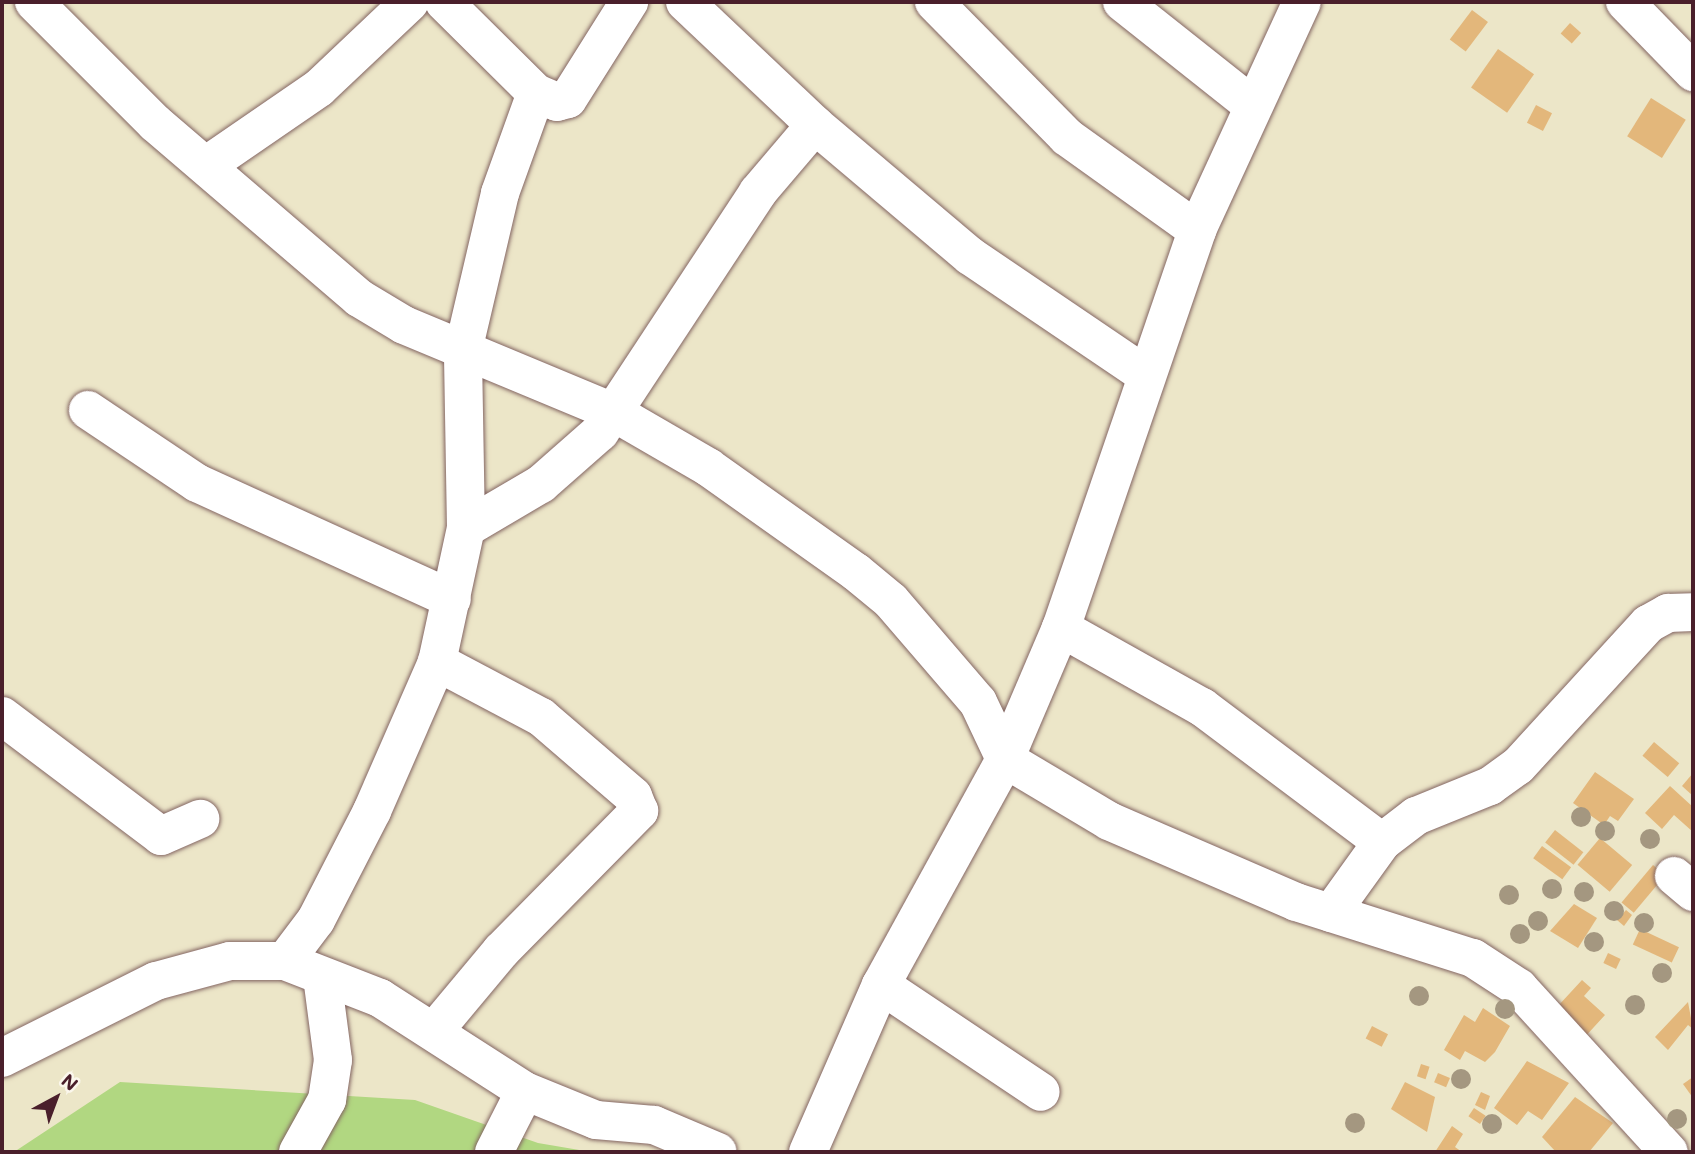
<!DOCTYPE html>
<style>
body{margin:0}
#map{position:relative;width:1695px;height:1154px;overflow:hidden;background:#ece6c8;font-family:Mali,sans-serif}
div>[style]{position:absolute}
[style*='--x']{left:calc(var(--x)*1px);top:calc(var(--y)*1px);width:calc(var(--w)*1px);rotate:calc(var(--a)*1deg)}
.green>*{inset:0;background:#b1d781}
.building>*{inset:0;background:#e3b77b;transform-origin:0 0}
.roads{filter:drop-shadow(0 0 2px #836562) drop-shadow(0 0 2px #836562)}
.minor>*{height:38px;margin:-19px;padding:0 19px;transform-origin:19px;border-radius:19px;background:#fff}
.trees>*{width:20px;height:20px;margin:-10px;border-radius:50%;background:#a49780}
span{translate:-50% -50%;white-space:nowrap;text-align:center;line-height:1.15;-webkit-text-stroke:7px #fbf7ec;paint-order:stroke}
.frame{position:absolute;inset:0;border:4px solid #4a1f2b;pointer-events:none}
.north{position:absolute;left:21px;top:1063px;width:70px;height:70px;-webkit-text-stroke:5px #fbf7ec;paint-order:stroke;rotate:41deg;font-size:19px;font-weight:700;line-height:28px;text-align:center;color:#4a1f2b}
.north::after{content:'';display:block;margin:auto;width:24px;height:32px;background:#4a1f2b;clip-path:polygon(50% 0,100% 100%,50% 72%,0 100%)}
</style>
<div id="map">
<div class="green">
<i style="clip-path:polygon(120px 1082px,415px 1100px,538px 1143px,591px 1152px,14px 1152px)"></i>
</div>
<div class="building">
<i style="left:1472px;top:10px;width:20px;height:37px;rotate:37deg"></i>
<i style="left:1570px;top:23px;width:15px;height:14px;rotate:42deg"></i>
<i style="left:1498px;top:49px;width:44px;height:47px;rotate:35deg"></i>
<i style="left:1651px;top:98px;width:41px;height:45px;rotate:32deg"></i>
<i style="left:1536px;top:105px;width:18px;height:20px;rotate:27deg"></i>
<i style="left:1654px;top:742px;width:33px;height:18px;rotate:40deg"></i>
<i style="clip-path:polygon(1595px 772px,1634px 799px,1618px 821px,1610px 816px,1604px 825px,1573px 803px)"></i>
<i style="clip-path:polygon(1693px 773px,1693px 796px,1682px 786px)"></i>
<i style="clip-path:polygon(1670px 786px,1693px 807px,1693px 832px,1674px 815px,1662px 829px,1645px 813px)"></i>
<i style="left:1555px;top:830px;width:36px;height:16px;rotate:38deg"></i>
<i style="left:1600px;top:838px;width:42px;height:35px;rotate:40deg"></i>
<i style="left:1542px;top:846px;width:36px;height:15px;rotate:36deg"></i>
<i style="left:1653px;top:865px;width:16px;height:49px;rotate:40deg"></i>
<i style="clip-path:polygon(1574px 904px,1597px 918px,1578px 948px,1550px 931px)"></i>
<i style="clip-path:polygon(1626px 910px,1632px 915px,1624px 926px,1617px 920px)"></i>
<i style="left:1640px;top:929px;width:43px;height:17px;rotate:25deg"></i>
<i style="left:1608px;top:953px;width:14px;height:11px;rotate:25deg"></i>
<i style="clip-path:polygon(1582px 980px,1591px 988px,1584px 996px,1605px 1015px,1583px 1039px,1558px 1006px)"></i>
<i style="clip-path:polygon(1688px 1002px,1693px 1029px,1688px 1025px,1668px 1050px,1655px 1037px)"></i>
<i style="clip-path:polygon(1483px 1008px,1510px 1026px,1495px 1052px,1485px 1062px,1465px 1051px,1460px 1060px,1444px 1050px,1464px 1015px,1475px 1022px)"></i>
<i style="left:1372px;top:1026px;width:18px;height:14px;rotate:27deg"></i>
<i style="clip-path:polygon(1527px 1061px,1569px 1083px,1542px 1120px,1528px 1111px,1517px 1125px,1494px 1108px)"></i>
<i style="left:1421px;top:1064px;width:9px;height:13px;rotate:18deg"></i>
<i style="left:1438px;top:1073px;width:13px;height:10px;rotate:23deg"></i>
<i style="clip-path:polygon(1693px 1077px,1693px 1098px,1683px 1084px)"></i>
<i style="clip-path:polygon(1405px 1082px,1435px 1097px,1427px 1132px,1391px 1109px)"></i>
<i style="clip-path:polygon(1481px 1092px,1490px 1096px,1485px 1110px,1475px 1105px)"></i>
<i style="clip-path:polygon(1575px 1097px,1613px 1123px,1589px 1152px,1556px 1152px,1542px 1137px)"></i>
<i style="left:1474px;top:1108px;width:14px;height:10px;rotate:34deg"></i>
<i style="clip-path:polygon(1452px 1126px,1463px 1134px,1455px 1147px,1462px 1152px,1435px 1152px)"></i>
</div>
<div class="roads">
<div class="minor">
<i style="--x:34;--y:2;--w:171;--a:45"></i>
<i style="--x:155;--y:123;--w:269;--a:40.6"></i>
<i style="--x:359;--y:298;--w:52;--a:31"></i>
<i style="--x:404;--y:325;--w:229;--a:22.6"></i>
<i style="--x:615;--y:413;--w:108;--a:30.1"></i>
<i style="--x:708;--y:467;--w:181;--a:35.4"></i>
<i style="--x:856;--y:572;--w:45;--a:39.6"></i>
<i style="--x:891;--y:601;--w:133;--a:49.3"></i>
<i style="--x:978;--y:702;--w:63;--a:64.7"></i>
<i style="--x:1005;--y:759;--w:121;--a:30.8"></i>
<i style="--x:1109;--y:821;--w:204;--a:23.4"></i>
<i style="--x:1296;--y:902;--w:186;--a:17.6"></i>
<i style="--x:1473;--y:958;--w:55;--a:33.1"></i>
<i style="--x:1519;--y:988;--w:222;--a:47.6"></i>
<i style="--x:444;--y:2;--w:129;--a:44.7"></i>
<i style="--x:536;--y:93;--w:23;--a:23"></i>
<i style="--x:557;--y:102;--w:11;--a:-15"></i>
<i style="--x:568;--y:99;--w:115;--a:-57.8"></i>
<i style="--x:685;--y:2;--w:179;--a:43.4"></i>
<i style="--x:815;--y:125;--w:203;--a:40.2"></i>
<i style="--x:970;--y:256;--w:210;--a:34.1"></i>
<i style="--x:934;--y:2;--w:190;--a:45.4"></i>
<i style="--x:1067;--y:137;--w:160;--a:35.6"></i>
<i style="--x:1122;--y:2;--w:167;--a:38.4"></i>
<i style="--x:1625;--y:2;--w:98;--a:45.8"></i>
<i style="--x:207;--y:165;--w:136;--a:-34.5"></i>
<i style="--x:319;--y:88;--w:125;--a:-43.4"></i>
<i style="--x:88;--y:410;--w:131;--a:33.8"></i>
<i style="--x:197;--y:483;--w:280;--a:24.5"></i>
<i style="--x:466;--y:528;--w:87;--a:-30.4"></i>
<i style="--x:541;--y:484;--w:79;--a:-41.4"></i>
<i style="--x:600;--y:432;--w:287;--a:-56.6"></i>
<i style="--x:758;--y:192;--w:88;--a:-49.6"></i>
<i style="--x:1061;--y:628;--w:162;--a:29.3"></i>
<i style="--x:1202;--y:707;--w:225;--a:36.9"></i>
<i style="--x:2;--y:716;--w:199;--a:37"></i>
<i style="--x:161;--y:836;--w:43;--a:-23.6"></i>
<i style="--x:1674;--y:876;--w:25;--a:40"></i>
<i style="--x:1331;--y:913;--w:87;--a:-54.3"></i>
<i style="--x:1382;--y:842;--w:43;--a:-37.4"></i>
<i style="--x:1416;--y:816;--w:80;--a:-22.1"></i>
<i style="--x:1490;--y:786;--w:34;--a:-36"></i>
<i style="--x:1518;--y:766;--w:193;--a:-47.5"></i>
<i style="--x:1648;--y:624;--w:23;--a:-29"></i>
<i style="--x:1668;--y:613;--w:25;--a:-2"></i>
<i style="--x:285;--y:961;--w:51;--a:-52.9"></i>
<i style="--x:316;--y:920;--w:123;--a:-62.8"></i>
<i style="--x:372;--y:811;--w:163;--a:-66.4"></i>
<i style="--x:437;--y:662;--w:137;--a:-77.8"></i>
<i style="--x:466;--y:528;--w:177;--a:-91"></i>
<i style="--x:463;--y:351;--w:162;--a:-76.8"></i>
<i style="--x:500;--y:193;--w:106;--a:-70.2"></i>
<i style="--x:881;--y:985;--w:192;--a:33.8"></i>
<i style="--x:435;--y:1030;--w:103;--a:-50.1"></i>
<i style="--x:501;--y:951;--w:197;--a:-45.4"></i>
<i style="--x:639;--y:811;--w:16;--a:-112"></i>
<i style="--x:633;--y:796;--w:121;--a:-139.3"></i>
<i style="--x:541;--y:717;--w:118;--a:-152.1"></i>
<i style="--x:2;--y:1058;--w:172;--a:-26.6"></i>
<i style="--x:156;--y:981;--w:77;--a:-15.1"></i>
<i style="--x:230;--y:961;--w:55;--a:0"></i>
<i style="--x:285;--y:961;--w:102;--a:21.3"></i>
<i style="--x:380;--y:998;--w:172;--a:32.7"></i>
<i style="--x:525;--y:1091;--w:77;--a:22.2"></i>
<i style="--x:596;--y:1120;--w:58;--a:4.9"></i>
<i style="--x:654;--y:1125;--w:69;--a:22.9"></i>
<i style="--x:298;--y:1152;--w:60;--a:-60.9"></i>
<i style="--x:327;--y:1100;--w:40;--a:-81.5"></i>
<i style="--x:333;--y:1060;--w:84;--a:-97.5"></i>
<i style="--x:494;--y:1152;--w:68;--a:-63.1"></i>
<i style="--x:808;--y:1152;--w:182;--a:-66.4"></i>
<i style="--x:881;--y:985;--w:258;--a:-61.2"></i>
<i style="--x:1005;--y:759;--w:142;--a:-66.9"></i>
<i style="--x:1061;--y:628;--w:421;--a:-71.1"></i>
<i style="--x:1197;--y:230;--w:251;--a:-65.3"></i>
</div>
</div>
<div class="trees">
<i style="left:1581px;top:817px"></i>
<i style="left:1605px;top:831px"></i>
<i style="left:1650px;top:839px"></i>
<i style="left:1552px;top:889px"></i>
<i style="left:1584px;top:892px"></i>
<i style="left:1509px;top:895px"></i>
<i style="left:1614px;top:911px"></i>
<i style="left:1538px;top:921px"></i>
<i style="left:1644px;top:923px"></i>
<i style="left:1520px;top:934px"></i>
<i style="left:1594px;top:942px"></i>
<i style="left:1662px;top:973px"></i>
<i style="left:1419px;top:996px"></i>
<i style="left:1635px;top:1005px"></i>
<i style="left:1505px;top:1009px"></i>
<i style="left:1461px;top:1079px"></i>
<i style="left:1677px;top:1119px"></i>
<i style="left:1355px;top:1123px"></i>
<i style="left:1492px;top:1124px"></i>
</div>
<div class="frame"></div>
<div class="north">N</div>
</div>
